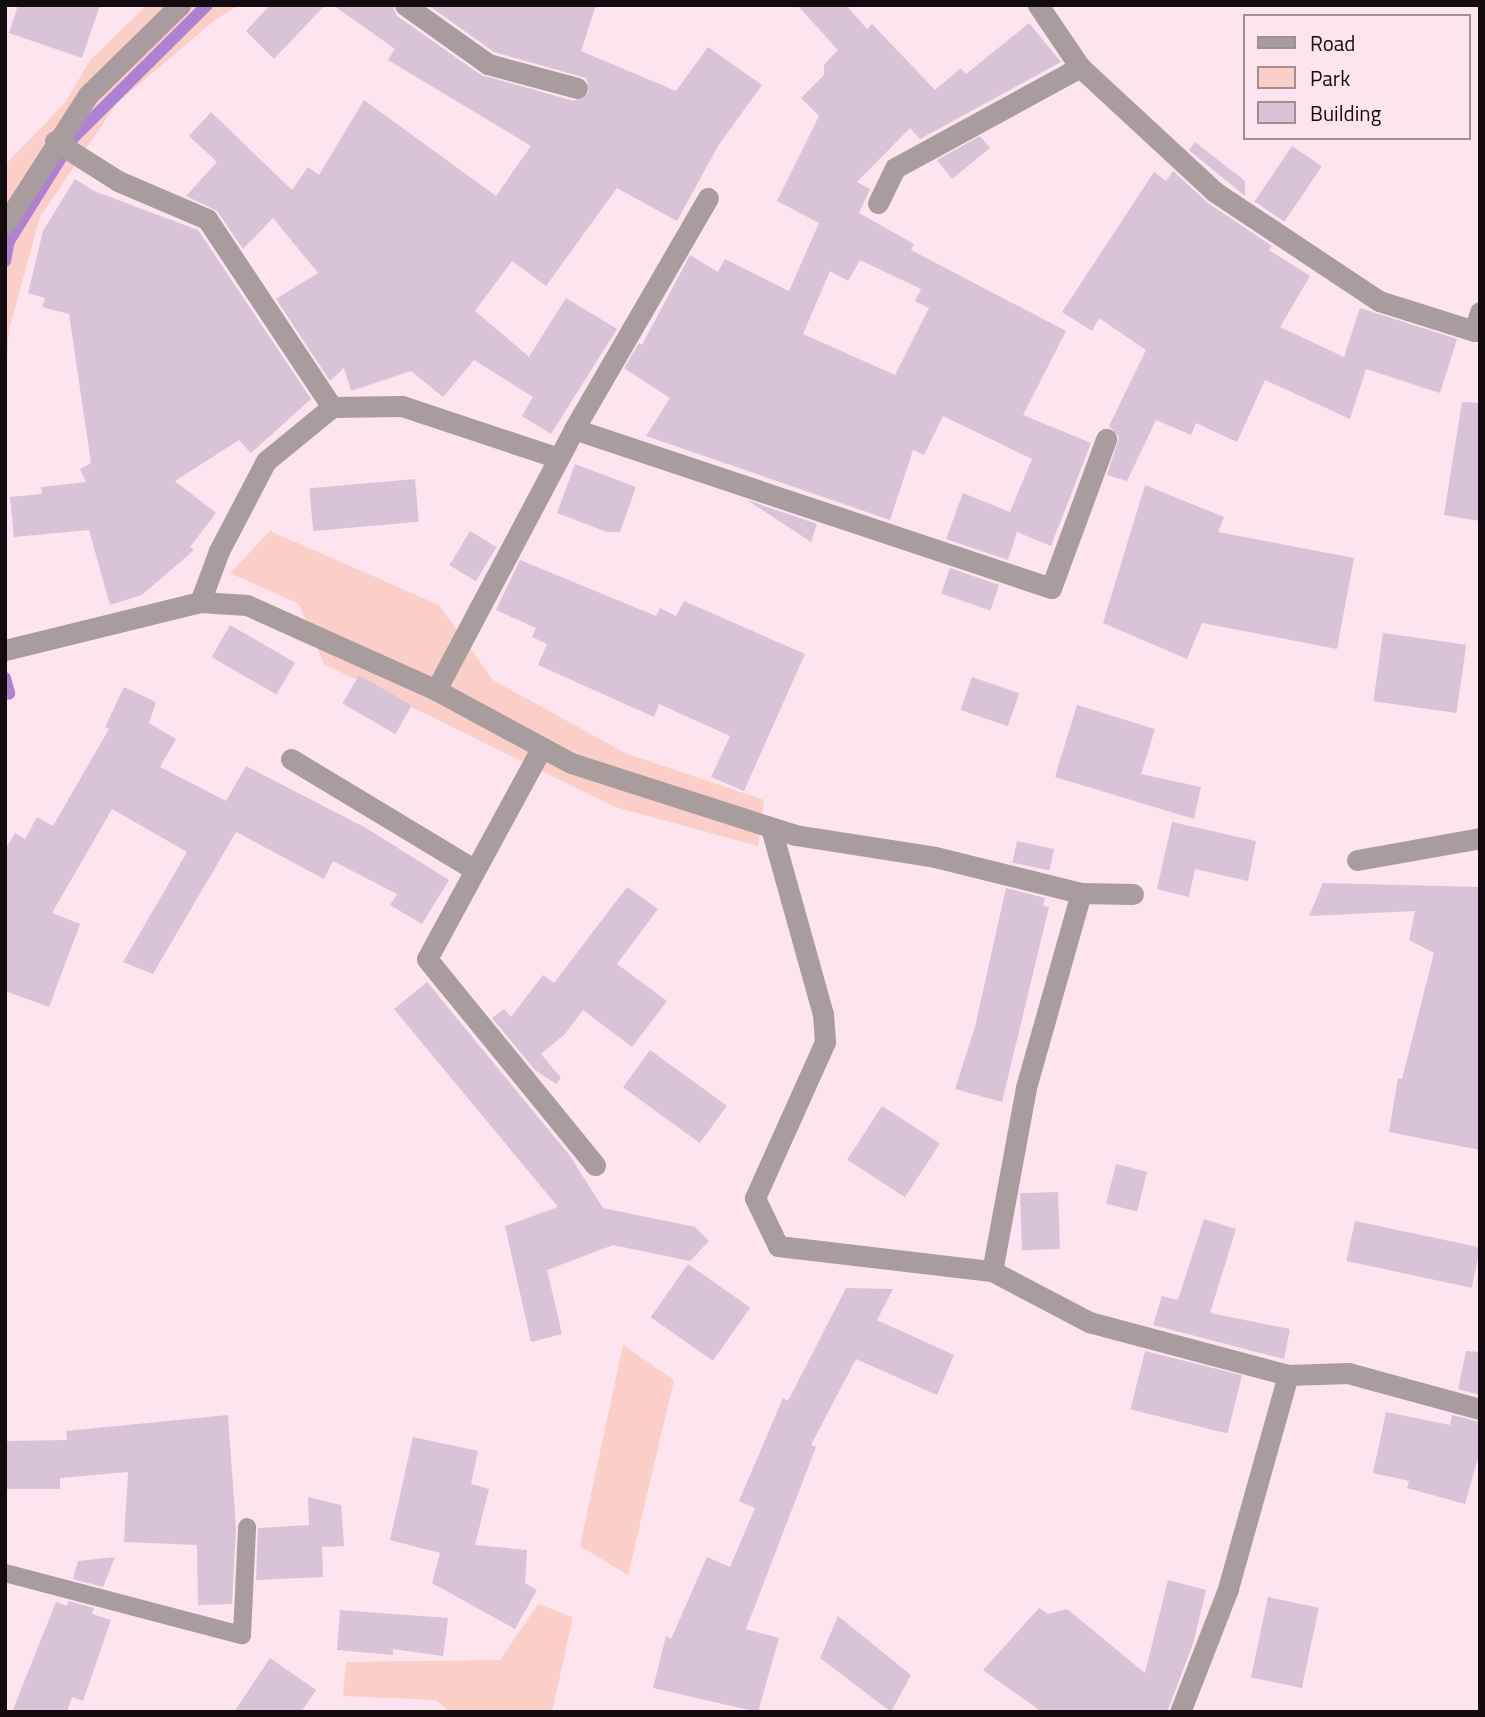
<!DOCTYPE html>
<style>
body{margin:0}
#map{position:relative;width:1485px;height:1717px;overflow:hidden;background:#fee4ef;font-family:"Titillium Web",sans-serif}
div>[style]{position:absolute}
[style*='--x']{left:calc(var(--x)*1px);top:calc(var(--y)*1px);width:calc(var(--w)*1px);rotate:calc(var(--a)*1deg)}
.green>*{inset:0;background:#fbcfc7}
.stream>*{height:12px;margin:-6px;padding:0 6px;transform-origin:6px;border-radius:6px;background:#af81d3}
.building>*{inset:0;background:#d8c4d6;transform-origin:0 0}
.path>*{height:4.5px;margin-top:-2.25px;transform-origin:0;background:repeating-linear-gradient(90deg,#96848c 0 2px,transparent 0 7px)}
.lane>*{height:18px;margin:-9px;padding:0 9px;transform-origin:9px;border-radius:9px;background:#a89c9e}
.street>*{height:21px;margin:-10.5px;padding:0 10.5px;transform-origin:10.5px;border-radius:10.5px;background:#a89c9e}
span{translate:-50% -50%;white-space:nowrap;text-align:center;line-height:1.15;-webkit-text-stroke:6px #fee4ef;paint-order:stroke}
.frame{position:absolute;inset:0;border:7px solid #130b0f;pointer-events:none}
.legend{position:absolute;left:1243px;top:14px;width:228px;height:126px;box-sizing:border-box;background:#fee4ef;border:2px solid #a08d95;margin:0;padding:9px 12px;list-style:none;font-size:21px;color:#130b0f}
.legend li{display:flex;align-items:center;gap:14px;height:35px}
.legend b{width:35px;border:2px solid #a08d95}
</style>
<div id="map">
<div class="green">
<i style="clip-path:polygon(147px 5px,239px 5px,215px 20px,117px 103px,40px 217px,9px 330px,5px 383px,5px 165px,65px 103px,90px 60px)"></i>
<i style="clip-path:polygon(270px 531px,439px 605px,493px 680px,625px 753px,764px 800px,758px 846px,615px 807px,324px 664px,299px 604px,230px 573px)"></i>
<i style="clip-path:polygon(623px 1345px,674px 1380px,628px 1575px,580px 1546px)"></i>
<i style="clip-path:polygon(538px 1604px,573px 1617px,552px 1712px,450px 1712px,436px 1700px,343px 1696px,346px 1662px,500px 1660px)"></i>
</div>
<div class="stream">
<i style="--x:5;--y:261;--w:20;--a:-79"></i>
<i style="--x:9;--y:241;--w:123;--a:-58"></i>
<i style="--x:74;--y:137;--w:187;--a:-44.8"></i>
<i style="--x:5;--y:678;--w:16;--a:75"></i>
<i style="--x:9;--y:693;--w:4;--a:166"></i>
</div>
<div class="building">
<i style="clip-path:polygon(18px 5px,100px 5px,82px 58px,9px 33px)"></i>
<i style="clip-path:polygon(270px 5px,325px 5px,274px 59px,246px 31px)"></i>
<i style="clip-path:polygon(333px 5px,392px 5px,397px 16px,481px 75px,574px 101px,589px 92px,586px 78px,494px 52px,428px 5px,596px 5px,581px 51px,676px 91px,708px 47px,762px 85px,718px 146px,677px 221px,617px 188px,546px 286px,512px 261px,475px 311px,529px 357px,566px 298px,617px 329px,551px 434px,522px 416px,533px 397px,474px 360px,443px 397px,411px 371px,351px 391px,344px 368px,330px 381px,276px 299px,318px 273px,273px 218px,243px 249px,217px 211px,186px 196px,217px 162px,189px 136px,211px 112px,292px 190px,308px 167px,319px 175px,364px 100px,496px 196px,531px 146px,388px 60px,395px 49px)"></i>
<i style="clip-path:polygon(evenodd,797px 5px,846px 5px,867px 29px,872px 24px,935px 90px,961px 68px,966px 74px,1029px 23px,1061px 62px,920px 139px,910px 128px,857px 182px,870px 189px,859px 213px,914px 244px,911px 250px,1066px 331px,1023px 415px,1091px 443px,1051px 546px,1017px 532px,1008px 560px,946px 539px,963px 493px,1010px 512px,1032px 459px,943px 416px,924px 455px,913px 450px,890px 520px,646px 436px,670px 398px,624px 368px,639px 343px,642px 345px,690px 255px,718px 272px,725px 259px,789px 291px,819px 223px,777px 201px,819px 116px,801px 98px,824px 75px,824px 65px,838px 50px,797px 5px,860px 260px,921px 289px,915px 301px,929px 308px,895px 375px,803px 334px,830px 271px,848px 281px,860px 260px)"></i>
<i style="clip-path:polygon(980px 136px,990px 148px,952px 179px,937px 160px)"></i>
<i style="clip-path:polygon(1195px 142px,1245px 181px,1245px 196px,1189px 150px)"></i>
<i style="left:1292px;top:146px;width:36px;height:67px;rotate:34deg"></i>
<i style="clip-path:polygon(1173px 171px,1208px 203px,1272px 246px,1269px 250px,1310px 276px,1280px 327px,1344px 357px,1360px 308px,1457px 339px,1440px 393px,1366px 369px,1350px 419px,1265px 380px,1237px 442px,1196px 423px,1191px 435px,1156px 420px,1127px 481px,1107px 475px,1119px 437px,1109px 426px,1146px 350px,1099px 318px,1092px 331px,1062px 312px,1154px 172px,1166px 181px)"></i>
<i style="clip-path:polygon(75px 179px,94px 191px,198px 230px,311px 399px,251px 453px,239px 440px,175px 481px,216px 513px,190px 547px,194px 550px,142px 595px,110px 605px,89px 530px,14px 537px,10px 497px,42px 494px,41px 487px,86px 482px,80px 469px,91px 463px,69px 314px,42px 307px,45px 298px,28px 293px,43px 231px)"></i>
<i style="clip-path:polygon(1462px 402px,1480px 403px,1480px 521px,1444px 515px)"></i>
<i style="clip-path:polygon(575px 464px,636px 487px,620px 532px,607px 532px,557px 513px)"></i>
<i style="left:415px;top:479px;width:43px;height:106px;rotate:85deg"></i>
<i style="clip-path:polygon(1145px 485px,1224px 517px,1218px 532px,1354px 558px,1337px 649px,1202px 623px,1187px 659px,1103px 623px)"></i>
<i style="clip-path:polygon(747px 500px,817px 524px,811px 542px)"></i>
<i style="left:470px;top:531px;width:31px;height:40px;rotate:31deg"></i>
<i style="clip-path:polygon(520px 560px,656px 616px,660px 608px,676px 616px,684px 601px,805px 654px,744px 791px,711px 777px,730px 736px,659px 704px,654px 717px,538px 665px,547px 644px,532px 637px,536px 628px,496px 610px)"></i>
<i style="left:950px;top:568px;width:52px;height:27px;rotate:19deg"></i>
<i style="left:230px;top:625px;width:75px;height:37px;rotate:30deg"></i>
<i style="left:1383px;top:633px;width:84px;height:69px;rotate:8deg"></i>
<i style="left:359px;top:675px;width:61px;height:33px;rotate:30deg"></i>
<i style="left:972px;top:677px;width:50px;height:35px;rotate:19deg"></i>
<i style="clip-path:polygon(124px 687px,156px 702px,149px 723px,176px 739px,160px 767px,226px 801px,246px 766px,366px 828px,449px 880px,422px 924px,390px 905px,397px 894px,333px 861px,324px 879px,236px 832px,153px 974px,123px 962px,187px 852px,112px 809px,52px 913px,80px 924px,49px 1007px,5px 991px,5px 850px,15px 833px,25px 839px,37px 817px,53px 826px,109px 729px,105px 727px)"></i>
<i style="clip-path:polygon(1077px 705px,1155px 729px,1141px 774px,1201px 787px,1194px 819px,1055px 777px)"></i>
<i style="clip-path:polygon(1172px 822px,1256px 841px,1248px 881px,1195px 869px,1189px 897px,1157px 889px)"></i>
<i style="left:1017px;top:841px;width:38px;height:22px;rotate:12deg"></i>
<i style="clip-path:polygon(1323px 883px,1480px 887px,1480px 1150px,1389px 1132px,1398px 1078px,1402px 1079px,1434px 953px,1409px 940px,1415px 911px,1309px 916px)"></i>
<i style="clip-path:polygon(627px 887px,658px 909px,617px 964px,667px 1001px,632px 1047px,583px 1010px,565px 1034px,541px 1054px,561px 1078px,556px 1084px,535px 1070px,492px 1018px,504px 1009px,511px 1017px,543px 975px,554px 983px)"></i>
<i style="clip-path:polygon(1006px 888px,1045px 898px,1043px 906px,1049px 907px,1002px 1102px,955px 1089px,975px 1027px)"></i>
<i style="clip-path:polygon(427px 982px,570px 1156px,603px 1208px,695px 1227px,709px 1241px,690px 1261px,613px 1245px,547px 1270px,562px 1334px,531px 1342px,505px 1226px,558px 1207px,394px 1009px)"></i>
<i style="left:650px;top:1050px;width:95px;height:46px;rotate:36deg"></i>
<i style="left:882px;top:1106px;width:69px;height:64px;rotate:33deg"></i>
<i style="left:1116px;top:1164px;width:32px;height:41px;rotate:14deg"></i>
<i style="left:1058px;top:1192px;width:57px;height:38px;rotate:88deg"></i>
<i style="clip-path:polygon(1204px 1219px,1236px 1229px,1210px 1313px,1290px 1329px,1284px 1359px,1153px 1325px,1162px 1296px,1178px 1300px)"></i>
<i style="left:1355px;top:1221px;width:128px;height:41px;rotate:12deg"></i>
<i style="left:688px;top:1264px;width:76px;height:65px;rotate:35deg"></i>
<i style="clip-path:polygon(846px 1288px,893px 1289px,877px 1320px,954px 1355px,937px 1395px,856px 1359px,811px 1445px,816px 1447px,746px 1629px,779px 1638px,758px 1712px,653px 1688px,666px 1636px,671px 1639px,707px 1557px,730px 1567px,755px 1508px,739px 1501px,783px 1398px,788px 1401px)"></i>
<i style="left:1145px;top:1351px;width:100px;height:60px;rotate:14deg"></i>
<i style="clip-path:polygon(1466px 1351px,1480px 1352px,1480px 1395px,1458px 1389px)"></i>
<i style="clip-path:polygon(1386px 1412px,1450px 1425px,1452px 1415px,1480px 1422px,1480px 1451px,1465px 1504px,1407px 1488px,1409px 1481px,1373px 1473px)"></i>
<i style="clip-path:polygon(228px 1415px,236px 1529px,232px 1604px,198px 1605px,197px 1545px,124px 1542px,128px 1472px,60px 1478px,60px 1489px,5px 1489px,5px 1441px,67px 1440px,66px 1431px)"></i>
<i style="clip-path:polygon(413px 1437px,478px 1451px,471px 1484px,489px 1489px,475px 1545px,527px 1550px,525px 1583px,537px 1590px,515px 1629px,432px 1583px,440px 1553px,390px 1540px)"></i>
<i style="clip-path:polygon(308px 1497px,341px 1505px,344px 1546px,322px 1547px,323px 1577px,256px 1580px,258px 1528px,309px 1525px)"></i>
<i style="clip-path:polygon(115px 1557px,103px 1587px,73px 1579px,78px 1561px)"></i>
<i style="clip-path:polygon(1168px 1580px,1206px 1590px,1193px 1644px,1167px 1712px,1042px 1712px,983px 1670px,1039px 1608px,1048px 1614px,1067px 1609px,1145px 1673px)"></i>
<i style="left:1268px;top:1597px;width:52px;height:82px;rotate:12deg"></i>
<i style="clip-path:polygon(68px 1601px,94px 1608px,92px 1614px,111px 1620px,83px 1701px,72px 1697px,67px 1712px,12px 1712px,56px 1602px,67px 1606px)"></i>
<i style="clip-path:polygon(340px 1610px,448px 1618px,443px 1656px,393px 1649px,393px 1655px,337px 1650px)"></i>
<i style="clip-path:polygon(838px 1616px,911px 1675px,891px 1712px,820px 1658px)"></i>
<i style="clip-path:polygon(270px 1658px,316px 1690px,301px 1712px,234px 1712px)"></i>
</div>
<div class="path">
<i style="--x:408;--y:1712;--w:1;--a:-45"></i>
</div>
<div class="lane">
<i style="--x:5;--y:1573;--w:245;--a:14.7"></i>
<i style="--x:242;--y:1635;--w:108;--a:-87.3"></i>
</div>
<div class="street">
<i style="--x:405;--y:5;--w:102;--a:35.4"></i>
<i style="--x:488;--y:64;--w:92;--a:15.1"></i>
<i style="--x:1038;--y:5;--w:75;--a:55.9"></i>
<i style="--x:1080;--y:67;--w:184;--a:42.8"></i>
<i style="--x:1215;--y:192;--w:197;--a:33.6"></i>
<i style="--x:1379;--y:301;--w:100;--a:17.5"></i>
<i style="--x:1474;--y:331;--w:20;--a:-72"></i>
<i style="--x:55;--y:141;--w:75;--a:32.4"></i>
<i style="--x:118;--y:181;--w:97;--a:23.1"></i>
<i style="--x:207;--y:219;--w:226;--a:56.4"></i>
<i style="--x:332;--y:407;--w:85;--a:140.7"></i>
<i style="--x:266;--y:461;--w:102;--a:117.6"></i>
<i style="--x:219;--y:551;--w:54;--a:110.4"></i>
<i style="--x:878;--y:203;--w:39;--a:-64"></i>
<i style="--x:895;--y:168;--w:211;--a:-28.6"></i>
<i style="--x:5;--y:224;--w:153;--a:-57.2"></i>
<i style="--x:88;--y:95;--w:129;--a:-44.4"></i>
<i style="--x:332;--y:407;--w:70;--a:-0.8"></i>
<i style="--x:402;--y:406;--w:164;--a:18.4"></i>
<i style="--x:574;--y:429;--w:503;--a:18.43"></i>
<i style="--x:1051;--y:588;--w:159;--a:-69.7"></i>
<i style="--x:5;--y:650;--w:201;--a:-13.8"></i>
<i style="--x:200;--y:602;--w:47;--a:3.7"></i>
<i style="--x:247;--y:605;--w:207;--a:24.2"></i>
<i style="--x:436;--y:690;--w:153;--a:28.4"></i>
<i style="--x:571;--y:763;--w:235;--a:17.8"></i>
<i style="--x:795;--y:835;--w:142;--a:8.9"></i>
<i style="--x:935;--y:857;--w:150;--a:13.9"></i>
<i style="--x:1081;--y:893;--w:52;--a:1.1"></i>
<i style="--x:436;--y:690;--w:295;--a:-62.1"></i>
<i style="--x:574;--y:429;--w:267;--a:-59.9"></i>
<i style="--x:542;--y:747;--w:241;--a:118.5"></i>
<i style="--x:427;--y:959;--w:266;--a:50.8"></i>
<i style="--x:291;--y:759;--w:215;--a:31.1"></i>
<i style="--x:771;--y:828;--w:193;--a:74.4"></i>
<i style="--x:823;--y:1014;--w:28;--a:86"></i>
<i style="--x:825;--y:1042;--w:171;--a:114.2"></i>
<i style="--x:755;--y:1198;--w:53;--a:64.4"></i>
<i style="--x:778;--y:1246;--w:215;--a:6.7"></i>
<i style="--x:1357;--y:860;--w:125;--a:-10.1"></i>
<i style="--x:1081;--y:893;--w:203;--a:105.8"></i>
<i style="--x:1026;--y:1088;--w:186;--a:100.5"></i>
<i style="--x:992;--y:1271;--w:110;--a:27.7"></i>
<i style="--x:1089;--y:1322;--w:206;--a:14.9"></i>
<i style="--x:1288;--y:1375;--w:222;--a:105.7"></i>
<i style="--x:1228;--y:1589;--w:132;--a:111.3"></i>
<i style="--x:1288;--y:1375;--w:60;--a:-1.9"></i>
<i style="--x:1348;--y:1373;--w:137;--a:15.3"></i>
</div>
<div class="frame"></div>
<ul class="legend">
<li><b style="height:9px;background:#a89c9e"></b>Road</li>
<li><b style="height:19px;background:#fbcfc7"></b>Park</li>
<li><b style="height:19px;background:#d8c4d6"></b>Building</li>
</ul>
</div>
